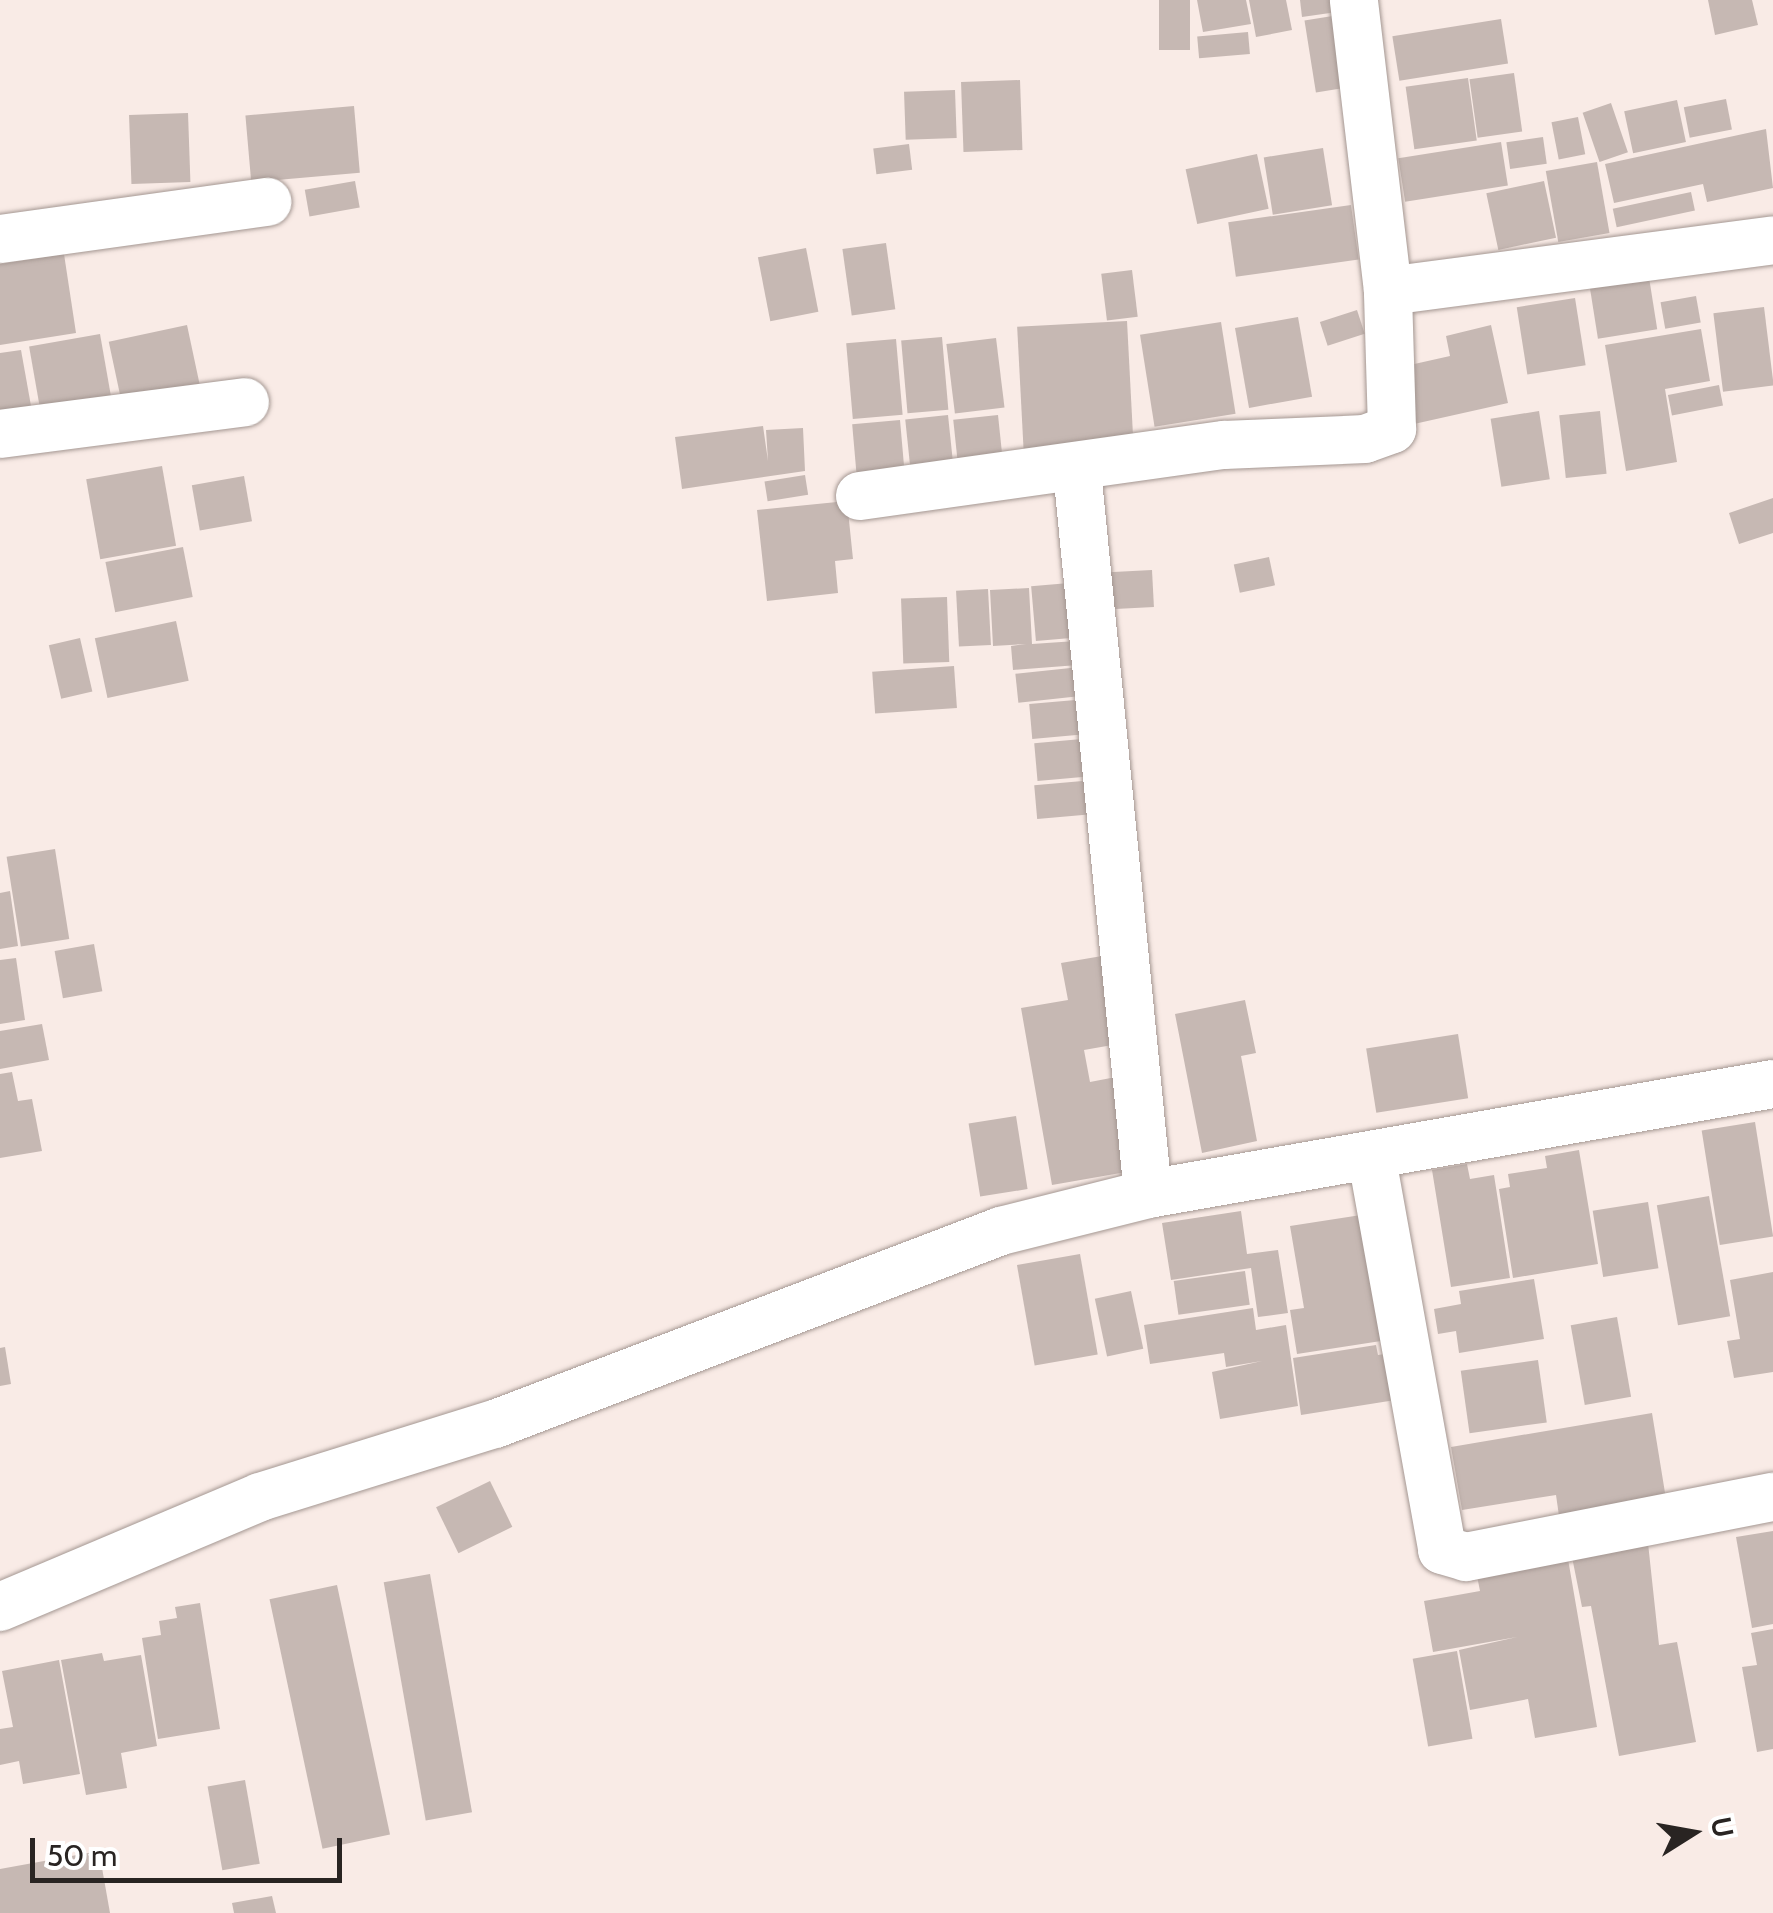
<!DOCTYPE html>
<style>
body{margin:0}
#map{position:relative;width:1773px;height:1913px;overflow:hidden;background:#f9ebe6;font-family:Cabin,sans-serif}
div>[style]{position:absolute}
[style*='--x']{left:calc(var(--x)*1px);top:calc(var(--y)*1px);width:calc(var(--w)*1px);rotate:calc(var(--a)*1deg)}
.building>*{inset:0;background:#c6b8b3;transform-origin:0 0}
.roads{filter:drop-shadow(0 0 2px #a49792) drop-shadow(0 0 2px #a49792)}
.minor>*{height:48px;margin:-24px;padding:0 24px;transform-origin:24px;border-radius:24px;background:#fff}
span{translate:-50% -50%;white-space:nowrap;text-align:center;line-height:1.15;-webkit-text-stroke:8px #fff;paint-order:stroke}
.north{position:absolute;left:1643px;top:1783px;width:100px;height:100px;-webkit-text-stroke:8px #fff;paint-order:stroke;rotate:79deg;font-size:28px;font-weight:700;line-height:40px;text-align:center;color:#292422}
.north::after{content:'';display:block;margin:auto;width:35px;height:45px;background:#292422;clip-path:polygon(50% 0,100% 100%,50% 72%,0 100%)}
.scale{position:absolute;left:30px;top:1838px;width:312px;height:45px;box-sizing:border-box;border:5px solid #292422;border-top:0;padding-left:12px;font-size:30px;line-height:35px;white-space:nowrap;color:#292422;-webkit-text-stroke:8px #fff;paint-order:stroke}
</style>
<div id="map">
<div class="building">
<i style="left:1159px;top:0;width:31px;height:50px"></i>
<i style="clip-path:polygon(1197px 0,1246px 0,1251px 24px,1203px 32px)"></i>
<i style="clip-path:polygon(1249px 0,1286px 0,1292px 30px,1256px 37px)"></i>
<i style="clip-path:polygon(1300px 0,1342px 0,1344px 11px,1302px 17px)"></i>
<i style="clip-path:polygon(1708px 0,1752px 0,1758px 25px,1715px 35px)"></i>
<i style="left:1345px;top:14px;width:73px;height:41px;rotate:81deg"></i>
<i style="left:1501px;top:19px;width:45px;height:110px;rotate:81deg"></i>
<i style="left:1248px;top:32px;width:22px;height:51px;rotate:85deg"></i>
<i style="left:1514px;top:73px;width:59px;height:45px;rotate:82deg"></i>
<i style="left:1468px;top:78px;width:63px;height:63px;rotate:82deg"></i>
<i style="left:1020px;top:80px;width:70px;height:59px;rotate:88deg"></i>
<i style="left:955px;top:90px;width:48px;height:51px;rotate:88deg"></i>
<i style="left:1726px;top:99px;width:31px;height:43px;rotate:79deg"></i>
<i style="left:1677px;top:100px;width:43px;height:54px;rotate:78deg"></i>
<i style="left:1611px;top:103px;width:52px;height:30px;rotate:71deg"></i>
<i style="left:354px;top:106px;width:67px;height:109px;rotate:85deg"></i>
<i style="left:188px;top:113px;width:69px;height:59px;rotate:88deg"></i>
<i style="left:1578px;top:117px;width:38px;height:27px;rotate:79deg"></i>
<i style="clip-path:polygon(1766px 129px,1773px 188px,1707px 202px,1703px 184px,1614px 203px,1605px 164px)"></i>
<i style="left:1543px;top:137px;width:27px;height:37px;rotate:82deg"></i>
<i style="left:1501px;top:142px;width:44px;height:104px;rotate:81deg"></i>
<i style="left:909px;top:144px;width:26px;height:36px;rotate:83deg"></i>
<i style="left:1323px;top:148px;width:58px;height:60px;rotate:81deg"></i>
<i style="left:1257px;top:154px;width:56px;height:73px;rotate:78deg"></i>
<i style="left:1597px;top:162px;width:72px;height:52px;rotate:80deg"></i>
<i style="left:355px;top:181px;width:27px;height:51px;rotate:80deg"></i>
<i style="left:1544px;top:181px;width:58px;height:59px;rotate:78deg"></i>
<i style="left:1691px;top:192px;width:19px;height:80px;rotate:78deg"></i>
<i style="left:1351px;top:205px;width:55px;height:124px;rotate:82deg"></i>
<i style="left:886px;top:243px;width:67px;height:44px;rotate:82deg"></i>
<i style="left:806px;top:248px;width:65px;height:49px;rotate:79deg"></i>
<i style="clip-path:polygon(64px 254px,76px 333px,0 345px,0 264px)"></i>
<i style="left:1132px;top:270px;width:47px;height:31px;rotate:83deg"></i>
<i style="left:1648px;top:271px;width:59px;height:60px;rotate:81deg"></i>
<i style="left:1696px;top:296px;width:27px;height:36px;rotate:80deg"></i>
<i style="left:1575px;top:298px;width:68px;height:59px;rotate:81deg"></i>
<i style="left:1764px;top:307px;width:79px;height:51px;rotate:83deg"></i>
<i style="left:1357px;top:310px;width:25px;height:39px;rotate:72deg"></i>
<i style="left:1298px;top:317px;width:81px;height:64px;rotate:80deg"></i>
<i style="left:1127px;top:321px;width:125px;height:110px;rotate:87deg"></i>
<i style="left:1221px;top:322px;width:93px;height:82px;rotate:81deg"></i>
<i style="left:187px;top:325px;width:63px;height:80px;rotate:78deg"></i>
<i style="clip-path:polygon(1491px 325px,1508px 403px,1414px 424px,1401px 367px,1450px 356px,1446px 336px)"></i>
<i style="clip-path:polygon(1701px 329px,1710px 381px,1665px 389px,1677px 462px,1626px 471px,1605px 345px)"></i>
<i style="left:100px;top:334px;width:71px;height:72px;rotate:80deg"></i>
<i style="left:942px;top:337px;width:73px;height:41px;rotate:85deg"></i>
<i style="left:996px;top:338px;width:70px;height:50px;rotate:83deg"></i>
<i style="left:896px;top:339px;width:76px;height:50px;rotate:85deg"></i>
<i style="clip-path:polygon(21px 350px,33px 417px,0 423px,0 353px)"></i>
<i style="left:1719px;top:385px;width:21px;height:52px;rotate:79deg"></i>
<i style="left:1539px;top:411px;width:69px;height:49px;rotate:81deg"></i>
<i style="left:1600px;top:411px;width:63px;height:41px;rotate:84deg"></i>
<i style="left:948px;top:415px;width:55px;height:43px;rotate:84deg"></i>
<i style="left:998px;top:415px;width:62px;height:45px;rotate:84deg"></i>
<i style="left:900px;top:420px;width:55px;height:48px;rotate:85deg"></i>
<i style="clip-path:polygon(763px 426px,768px 461px,766px 430px,803px 428px,805px 471px,682px 489px,675px 437px)"></i>
<i style="left:162px;top:466px;width:81px;height:77px;rotate:80deg"></i>
<i style="left:805px;top:475px;width:20px;height:41px;rotate:81deg"></i>
<i style="left:244px;top:476px;width:46px;height:53px;rotate:80deg"></i>
<i style="clip-path:polygon(1773px 498px,1773px 533px,1739px 544px,1729px 513px)"></i>
<i style="clip-path:polygon(847px 501px,853px 559px,835px 561px,838px 593px,767px 601px,757px 510px)"></i>
<i style="left:183px;top:547px;width:51px;height:79px;rotate:79deg"></i>
<i style="left:1269px;top:557px;width:29px;height:36px;rotate:78deg"></i>
<i style="left:1152px;top:570px;width:37px;height:53px;rotate:87deg"></i>
<i style="left:1069px;top:583px;width:55px;height:38px;rotate:85deg"></i>
<i style="clip-path:polygon(1029px 588px,1032px 644px,1076px 641px,1078px 665px,1013px 670px,1011px 646px,1026px 644px,993px 646px,990px 590px)"></i>
<i style="left:988px;top:589px;width:56px;height:32px;rotate:87deg"></i>
<i style="left:947px;top:597px;width:65px;height:46px;rotate:88deg"></i>
<i style="left:176px;top:621px;width:61px;height:83px;rotate:78deg"></i>
<i style="left:80px;top:638px;width:55px;height:32px;rotate:77deg"></i>
<i style="left:954px;top:666px;width:42px;height:82px;rotate:86deg"></i>
<i style="left:1080px;top:667px;width:29px;height:65px;rotate:84deg"></i>
<i style="left:1087px;top:699px;width:35px;height:58px;rotate:85deg"></i>
<i style="left:1093px;top:738px;width:38px;height:59px;rotate:85deg"></i>
<i style="left:1094px;top:780px;width:34px;height:60px;rotate:85deg"></i>
<i style="left:55px;top:849px;width:91px;height:49px;rotate:81deg"></i>
<i style="clip-path:polygon(10px 891px,18px 946px,0 949px,0 893px)"></i>
<i style="left:94px;top:944px;width:48px;height:40px;rotate:80deg"></i>
<i style="clip-path:polygon(1102px 956px,1118px 1044px,1084px 1050px,1090px 1082px,1116px 1077px,1132px 1171px,1052px 1185px,1021px 1008px,1068px 1000px,1061px 963px)"></i>
<i style="clip-path:polygon(16px 958px,25px 1020px,0 1024px,0 960px)"></i>
<i style="clip-path:polygon(1245px 1000px,1256px 1053px,1241px 1056px,1257px 1141px,1202px 1153px,1175px 1014px)"></i>
<i style="clip-path:polygon(42px 1024px,49px 1060px,0 1069px,0 1031px)"></i>
<i style="left:1458px;top:1034px;width:65px;height:93px;rotate:81deg"></i>
<i style="clip-path:polygon(12px 1072px,18px 1101px,32px 1099px,42px 1151px,0 1158px,0 1074px)"></i>
<i style="left:1016px;top:1116px;width:74px;height:48px;rotate:81deg"></i>
<i style="left:1755px;top:1122px;width:116px;height:54px;rotate:81deg"></i>
<i style="clip-path:polygon(1579px 1150px,1598px 1264px,1513px 1278px,1499px 1189px,1510px 1187px,1508px 1174px,1547px 1168px,1545px 1156px)"></i>
<i style="clip-path:polygon(1467px 1164px,1470px 1179px,1494px 1175px,1510px 1278px,1451px 1287px,1432px 1170px)"></i>
<i style="left:1709px;top:1196px;width:122px;height:53px;rotate:80deg"></i>
<i style="left:1648px;top:1202px;width:67px;height:56px;rotate:81deg"></i>
<i style="clip-path:polygon(1241px 1211px,1247px 1254px,1278px 1250px,1288px 1313px,1258px 1317px,1251px 1268px,1171px 1280px,1162px 1223px)"></i>
<i style="clip-path:polygon(1361px 1215px,1381px 1341px,1297px 1354px,1290px 1310px,1304px 1308px,1290px 1226px)"></i>
<i style="left:1080px;top:1254px;width:102px;height:64px;rotate:80deg"></i>
<i style="left:1245px;top:1271px;width:34px;height:72px;rotate:82deg"></i>
<i style="clip-path:polygon(1773px 1272px,1773px 1372px,1734px 1378px,1727px 1341px,1740px 1339px,1730px 1280px)"></i>
<i style="clip-path:polygon(1534px 1279px,1544px 1339px,1459px 1353px,1456px 1331px,1438px 1334px,1434px 1309px,1461px 1304px,1459px 1291px)"></i>
<i style="left:1131px;top:1291px;width:59px;height:37px;rotate:78deg"></i>
<i style="clip-path:polygon(1253px 1308px,1256px 1330px,1286px 1325px,1298px 1406px,1220px 1419px,1212px 1372px,1262px 1361px,1226px 1367px,1224px 1353px,1150px 1364px,1144px 1325px)"></i>
<i style="left:1617px;top:1317px;width:81px;height:47px;rotate:80deg"></i>
<i style="clip-path:polygon(1376px 1345px,1378px 1355px,1391px 1353px,1408px 1398px,1301px 1415px,1293px 1358px)"></i>
<i style="clip-path:polygon(5px 1347px,11px 1384px,0 1386px,0 1348px)"></i>
<i style="left:1538px;top:1360px;width:63px;height:78px;rotate:82deg"></i>
<i style="clip-path:polygon(1652px 1413px,1667px 1505px,1560px 1523px,1556px 1495px,1462px 1510px,1451px 1447px)"></i>
<i style="left:490px;top:1481px;width:51px;height:60px;rotate:64deg"></i>
<i style="clip-path:polygon(1773px 1531px,1773px 1624px,1752px 1628px,1736px 1537px)"></i>
<i style="clip-path:polygon(1648px 1543px,1659px 1645px,1677px 1642px,1696px 1742px,1619px 1756px,1591px 1606px,1582px 1607px,1572px 1557px)"></i>
<i style="clip-path:polygon(1568px 1559px,1597px 1727px,1535px 1738px,1528px 1699px,1470px 1710px,1459px 1650px,1517px 1637px,1433px 1652px,1424px 1601px,1480px 1591px,1477px 1576px)"></i>
<i style="left:430px;top:1574px;width:242px;height:47px;rotate:80deg"></i>
<i style="left:337px;top:1585px;width:255px;height:69px;rotate:78deg"></i>
<i style="clip-path:polygon(200px 1603px,220px 1729px,158px 1739px,142px 1638px,161px 1635px,159px 1621px,177px 1618px,175px 1607px)"></i>
<i style="clip-path:polygon(1773px 1629px,1773px 1749px,1757px 1752px,1742px 1667px,1757px 1665px,1751px 1633px)"></i>
<i style="left:1457px;top:1651px;width:89px;height:45px;rotate:80deg"></i>
<i style="clip-path:polygon(102px 1653px,104px 1661px,141px 1655px,157px 1746px,121px 1753px,127px 1788px,86px 1795px,61px 1660px)"></i>
<i style="clip-path:polygon(59px 1660px,80px 1774px,23px 1784px,19px 1761px,0 1765px,0 1729px,13px 1727px,2px 1671px)"></i>
<i style="left:245px;top:1780px;width:85px;height:38px;rotate:80deg"></i>
<i style="clip-path:polygon(99px 1851px,110px 1913px,0 1913px,0 1869px)"></i>
<i style="clip-path:polygon(272px 1896px,276px 1913px,234px 1913px,232px 1903px)"></i>
</div>
<div class="roads">
<div class="minor">
<i style="--x:0;--y:239;--w:270;--a:-7.9"></i>
<i style="--x:1388;--y:291;--w:388;--a:-7.5"></i>
<i style="--x:0;--y:434;--w:247;--a:-7.4"></i>
<i style="--x:1077;--y:470;--w:727;--a:84.4"></i>
<i style="--x:860;--y:496;--w:368;--a:-8"></i>
<i style="--x:1224;--y:445;--w:141;--a:-2.4"></i>
<i style="--x:1365;--y:439;--w:29;--a:-20"></i>
<i style="--x:1392;--y:429;--w:138;--a:-91.7"></i>
<i style="--x:1388;--y:291;--w:293;--a:-96.7"></i>
<i style="--x:1372;--y:1159;--w:397;--a:79.8"></i>
<i style="--x:1442;--y:1550;--w:25;--a:16"></i>
<i style="--x:1466;--y:1557;--w:313;--a:-11.1"></i>
<i style="--x:0;--y:1607;--w:282;--a:-22.9"></i>
<i style="--x:260;--y:1497;--w:246;--a:-17.3"></i>
<i style="--x:495;--y:1424;--w:542;--a:-20.88"></i>
<i style="--x:1001;--y:1231;--w:152;--a:-14.1"></i>
<i style="--x:1148;--y:1194;--w:635;--a:-9.98"></i>
</div>
</div>
<div class="north">U</div>
<div class="scale">50 m</div>
</div>
